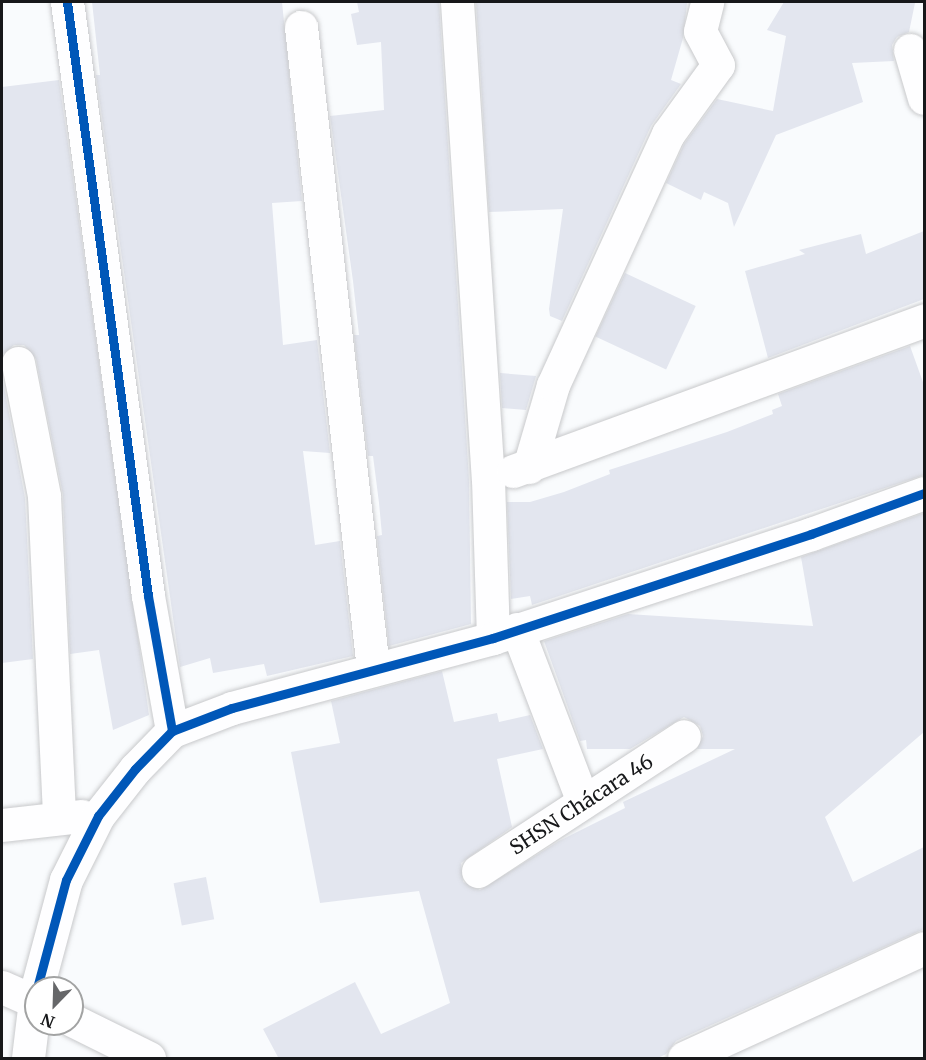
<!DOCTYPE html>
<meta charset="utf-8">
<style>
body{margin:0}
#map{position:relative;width:926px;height:1060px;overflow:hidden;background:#f9fbfd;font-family:Merriweather,serif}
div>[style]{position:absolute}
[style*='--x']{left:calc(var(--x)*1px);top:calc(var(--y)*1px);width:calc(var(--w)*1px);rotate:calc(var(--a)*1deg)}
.building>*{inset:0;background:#e3e6ef;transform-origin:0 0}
.roads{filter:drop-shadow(0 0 2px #c8c9cb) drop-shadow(0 0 2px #c8c9cb)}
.street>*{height:33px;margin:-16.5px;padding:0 16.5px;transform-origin:16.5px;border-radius:16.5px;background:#fefeff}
.cycleway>*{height:9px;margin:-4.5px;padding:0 4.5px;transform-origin:4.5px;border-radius:4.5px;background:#0057b8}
span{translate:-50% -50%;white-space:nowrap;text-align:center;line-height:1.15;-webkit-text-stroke:4.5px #fff;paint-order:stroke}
.street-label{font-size:20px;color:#17181a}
.frame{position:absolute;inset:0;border:3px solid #17181a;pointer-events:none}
.north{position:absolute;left:24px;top:976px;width:60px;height:60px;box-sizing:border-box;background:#fff;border:2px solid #a2a3a3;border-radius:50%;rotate:203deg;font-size:16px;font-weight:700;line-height:24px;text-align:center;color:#17181a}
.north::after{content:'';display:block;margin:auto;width:21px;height:27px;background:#666769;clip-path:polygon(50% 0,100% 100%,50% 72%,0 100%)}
</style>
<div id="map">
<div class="building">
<i style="clip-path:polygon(92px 2px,282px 2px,302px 201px,272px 203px,283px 345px,317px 340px,330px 453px,303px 451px,315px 545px,340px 541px,353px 656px,267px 676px,264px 664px,213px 673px,210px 658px,180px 667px,96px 75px,100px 75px)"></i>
<i style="clip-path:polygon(357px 2px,439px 2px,469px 480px,471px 624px,389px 646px,377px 536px,382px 535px,379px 503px,373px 456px,368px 456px,354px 335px,359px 335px,353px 281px,330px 116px,384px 110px,381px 42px,357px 45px,351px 14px,359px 12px)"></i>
<i style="clip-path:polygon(476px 2px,687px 3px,683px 38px,671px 80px,681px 84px,651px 126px,562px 321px,550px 316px,549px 309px,563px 209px,489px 212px)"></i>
<i style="clip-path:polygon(784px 2px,915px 3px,909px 32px,897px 37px,892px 45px,894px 61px,852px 63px,863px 102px,776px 135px,734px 227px,728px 203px,704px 192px,701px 200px,666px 183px,684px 144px,717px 99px,773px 111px,786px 36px,767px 30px)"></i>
<i style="clip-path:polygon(59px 80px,149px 715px,113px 730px,99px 650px,70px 654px,63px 495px,36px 359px,24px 345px,14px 345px,2px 355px,2px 87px)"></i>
<i style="clip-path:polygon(924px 231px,924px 299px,768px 358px,745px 271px,805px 254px,799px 250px,861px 234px,866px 254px)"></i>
<i style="left:625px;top:273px;width:78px;height:70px;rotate:25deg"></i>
<i style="clip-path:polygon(910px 346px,924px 385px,924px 475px,532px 605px,530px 596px,511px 599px,507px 502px,530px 502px,564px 492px,610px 474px,609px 470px,727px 432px,773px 414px,772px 410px,782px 406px,778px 394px)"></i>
<i style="clip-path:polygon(500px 373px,536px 376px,526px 410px,502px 408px)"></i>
<i style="clip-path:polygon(2px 376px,25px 498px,33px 659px,2px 663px)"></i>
<i style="clip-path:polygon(924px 513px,924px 732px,825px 817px,853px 882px,924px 847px,924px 929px,676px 1041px,666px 1054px,656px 1059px,279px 1059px,263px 1029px,355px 982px,381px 1034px,450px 1003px,419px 891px,320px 903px,291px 752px,340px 743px,331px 701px,442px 671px,454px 722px,497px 713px,499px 722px,530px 715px,543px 749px,497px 759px,512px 827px,461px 863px,463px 882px,480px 890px,559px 841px,625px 808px,623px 802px,735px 749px,697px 749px,703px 736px,700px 726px,684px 717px,630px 749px,587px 749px,586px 740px,580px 741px,544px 641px,628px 614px,813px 626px,801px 557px)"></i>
<i style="left:206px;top:877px;width:43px;height:33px;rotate:79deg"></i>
</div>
<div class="roads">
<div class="street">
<i style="--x:67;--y:2;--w:599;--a:82.23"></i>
<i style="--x:148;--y:596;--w:137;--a:79.9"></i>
<i style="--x:457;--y:2;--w:478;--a:86.3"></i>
<i style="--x:488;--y:479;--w:159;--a:88.2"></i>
<i style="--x:301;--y:27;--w:646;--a:83.6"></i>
<i style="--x:910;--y:50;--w:50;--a:73.7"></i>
<i style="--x:18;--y:363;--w:136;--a:78.9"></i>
<i style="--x:44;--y:496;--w:320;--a:87.3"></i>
<i style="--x:529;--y:467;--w:85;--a:-73.7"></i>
<i style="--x:553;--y:385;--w:276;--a:-65.4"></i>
<i style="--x:668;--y:134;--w:85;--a:-54.1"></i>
<i style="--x:718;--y:65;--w:38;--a:-118"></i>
<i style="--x:700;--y:31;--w:30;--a:-76"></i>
<i style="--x:513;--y:471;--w:438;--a:-20.1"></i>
<i style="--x:517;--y:629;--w:185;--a:69.1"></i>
<i style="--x:2;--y:825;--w:80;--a:-6.5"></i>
<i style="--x:478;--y:871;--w:246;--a:-33.2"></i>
<i style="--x:2;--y:987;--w:37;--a:24"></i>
<i style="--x:37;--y:988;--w:112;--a:-75"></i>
<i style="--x:66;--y:880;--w:72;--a:-63.4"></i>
<i style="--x:98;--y:816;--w:60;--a:-51.8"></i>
<i style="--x:135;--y:769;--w:53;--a:-45.8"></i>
<i style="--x:172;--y:731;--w:64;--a:-21"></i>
<i style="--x:232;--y:708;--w:270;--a:-15"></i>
<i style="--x:493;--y:638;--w:335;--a:-18.1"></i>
<i style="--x:811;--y:534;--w:120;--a:-19.9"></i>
<i style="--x:72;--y:1020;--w:86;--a:26.3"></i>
<i style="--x:28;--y:1058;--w:66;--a:-83.1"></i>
<i style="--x:684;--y:1058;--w:264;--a:-24.6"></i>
</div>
</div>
<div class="cycleway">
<i style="--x:67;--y:2;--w:599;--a:82.23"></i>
<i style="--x:148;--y:596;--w:137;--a:79.9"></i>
<i style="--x:37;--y:988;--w:112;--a:-75"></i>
<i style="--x:66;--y:880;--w:72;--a:-63.4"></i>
<i style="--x:98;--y:816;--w:60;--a:-51.8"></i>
<i style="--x:135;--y:769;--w:53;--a:-45.8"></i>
<i style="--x:172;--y:731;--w:64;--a:-21"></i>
<i style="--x:232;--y:708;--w:270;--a:-15"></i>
<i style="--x:493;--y:638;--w:335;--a:-18.1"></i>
<i style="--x:811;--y:534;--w:120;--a:-19.9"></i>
</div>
<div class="street-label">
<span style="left:581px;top:804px;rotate:-33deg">SHSN Chácara 46</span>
</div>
<div class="frame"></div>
<div class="north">N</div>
</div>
